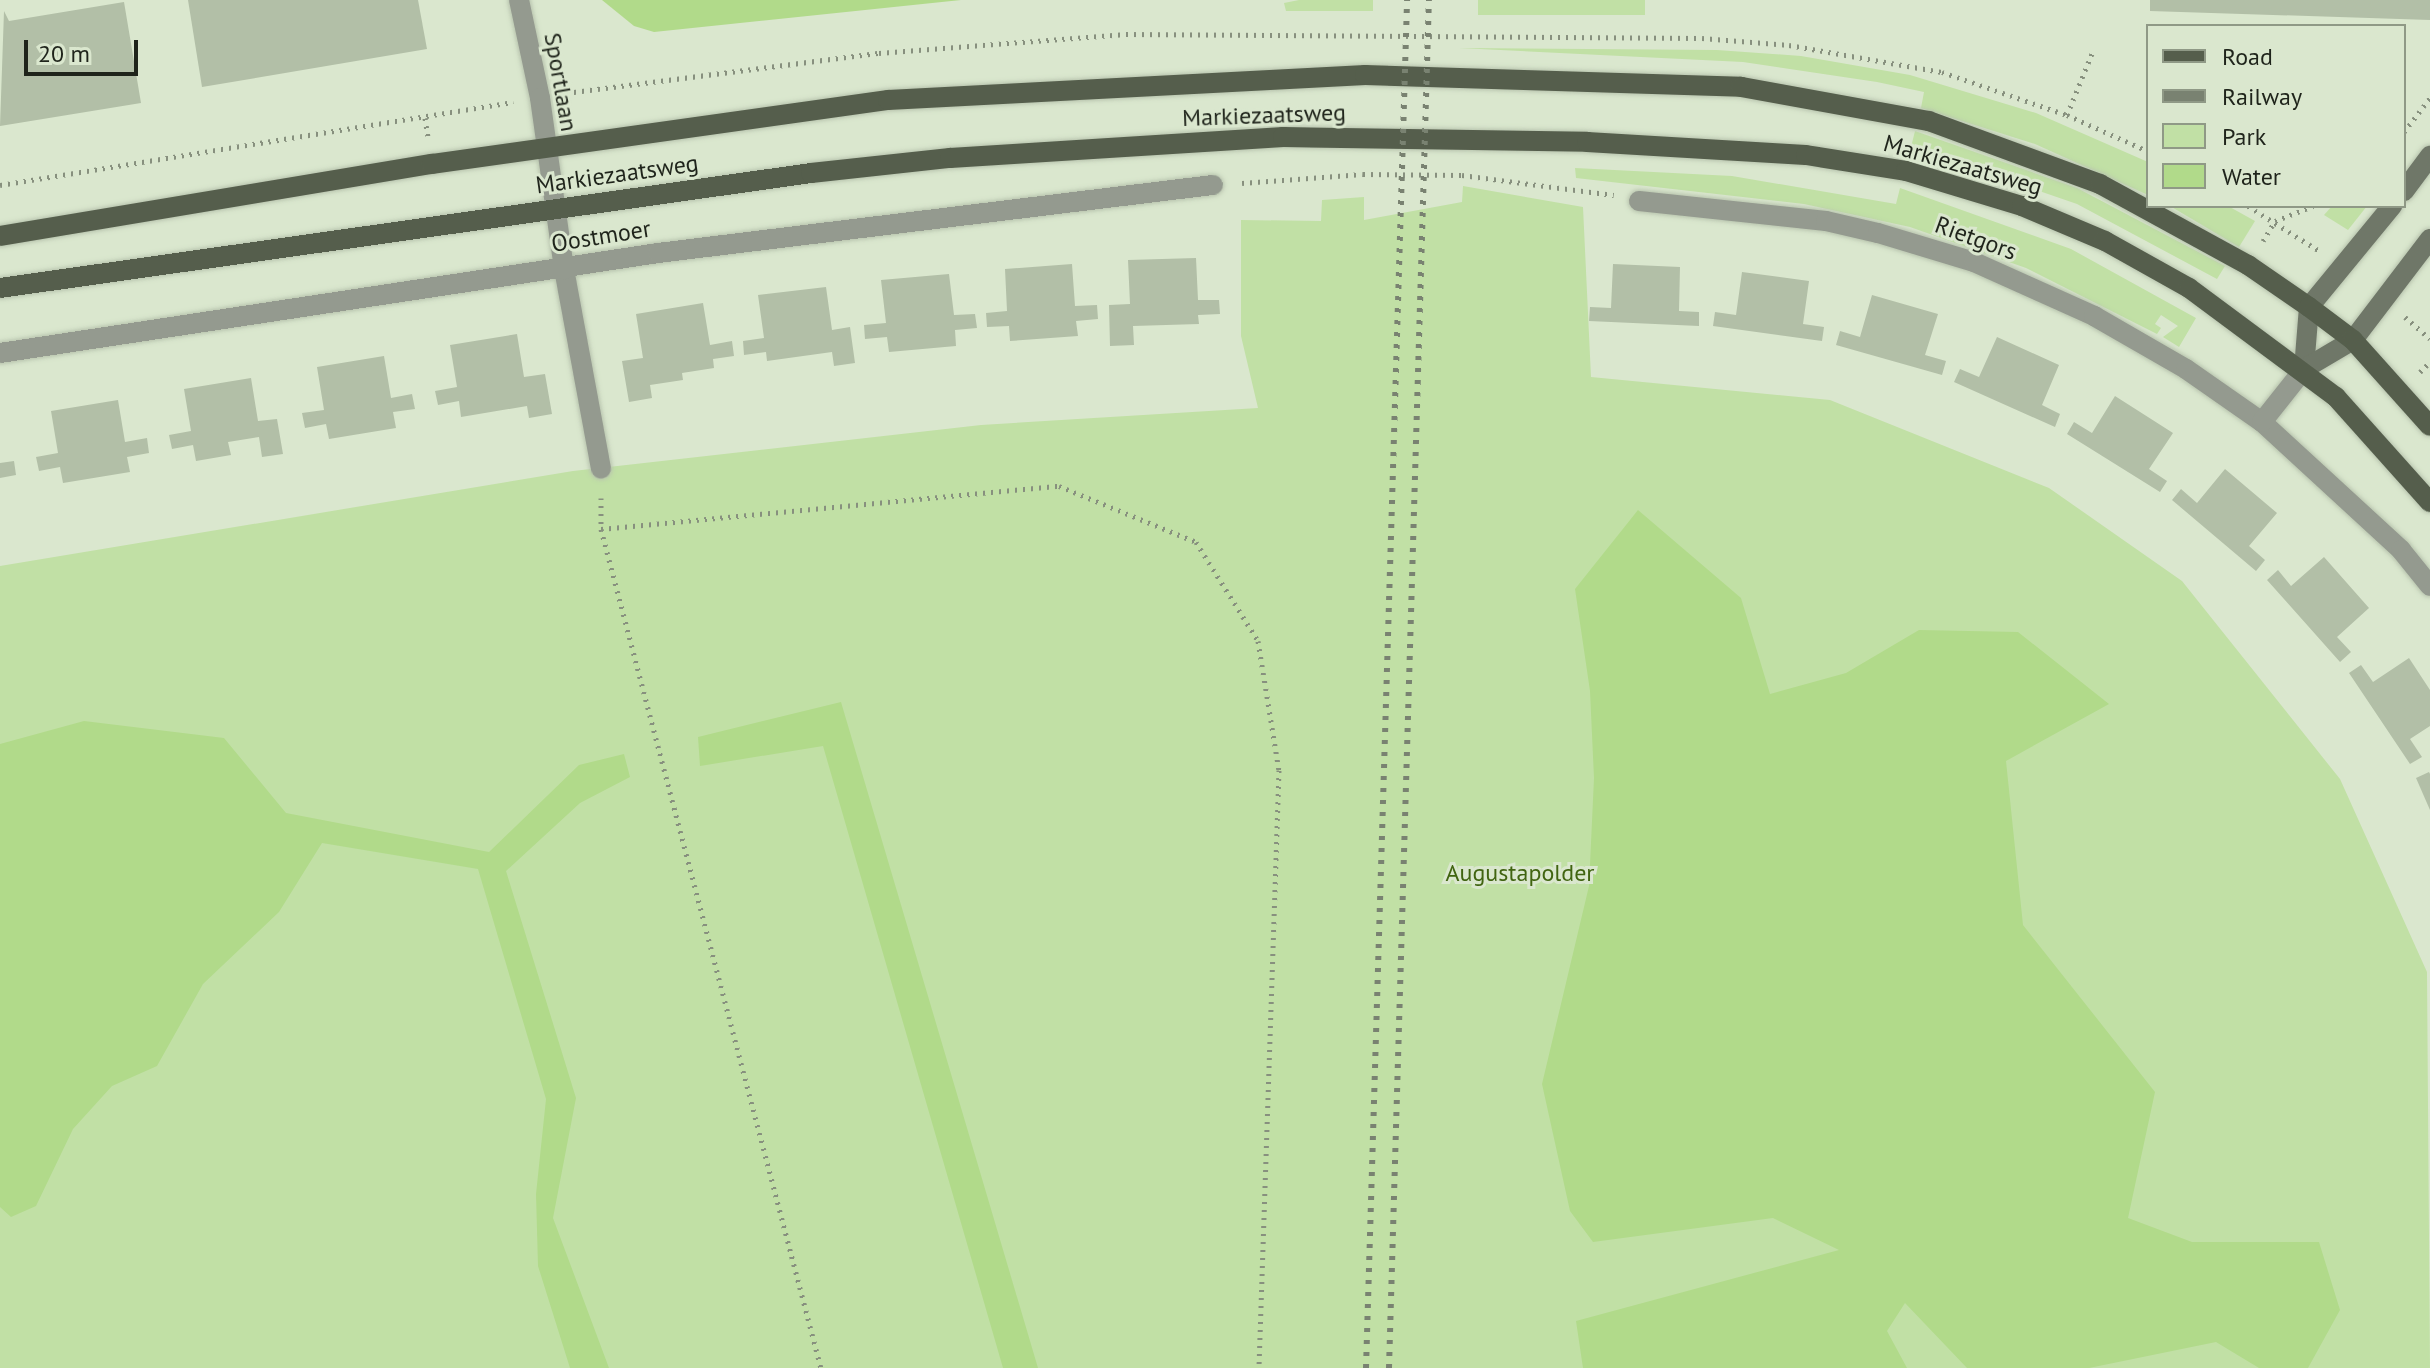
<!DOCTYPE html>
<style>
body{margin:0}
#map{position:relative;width:2430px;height:1368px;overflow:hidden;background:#dae7ce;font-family:"PT Sans",sans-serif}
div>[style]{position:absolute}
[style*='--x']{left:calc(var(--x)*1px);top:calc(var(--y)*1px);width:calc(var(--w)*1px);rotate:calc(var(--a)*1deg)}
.green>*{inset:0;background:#c1e0a5;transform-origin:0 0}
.water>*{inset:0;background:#b1da8a}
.building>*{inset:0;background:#b2bfa7}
.path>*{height:5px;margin-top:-2.5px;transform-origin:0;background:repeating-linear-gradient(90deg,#87907e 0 2px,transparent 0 8px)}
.roads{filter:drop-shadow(0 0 2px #b8c4ae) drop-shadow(0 0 2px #b8c4ae)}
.service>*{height:20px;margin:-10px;padding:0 10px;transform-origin:10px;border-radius:10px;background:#949a8f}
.minor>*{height:20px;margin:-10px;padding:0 10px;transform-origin:10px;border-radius:10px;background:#949a8f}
.secondary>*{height:20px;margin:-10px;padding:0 10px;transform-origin:10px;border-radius:10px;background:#6f7768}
.primary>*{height:20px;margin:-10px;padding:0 10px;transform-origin:10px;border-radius:10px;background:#555e4c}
.rail>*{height:6px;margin-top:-3px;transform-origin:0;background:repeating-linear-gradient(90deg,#798271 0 4px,transparent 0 12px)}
span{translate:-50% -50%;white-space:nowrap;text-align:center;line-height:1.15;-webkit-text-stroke:6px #dae7ce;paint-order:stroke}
.street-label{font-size:24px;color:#1f241b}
.park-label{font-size:24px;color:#406410}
.legend{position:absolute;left:2146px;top:24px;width:260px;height:184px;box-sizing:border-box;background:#dae7ce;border:2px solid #8f9986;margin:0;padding:10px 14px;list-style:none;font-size:24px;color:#1f241b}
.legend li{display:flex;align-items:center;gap:16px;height:40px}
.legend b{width:40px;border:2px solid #8f9986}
.scale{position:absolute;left:24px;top:40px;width:114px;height:36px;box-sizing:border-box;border:4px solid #1f241b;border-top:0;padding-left:10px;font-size:24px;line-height:28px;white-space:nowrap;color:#1f241b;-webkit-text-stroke:6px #dae7ce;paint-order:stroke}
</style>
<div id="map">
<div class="green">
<i style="clip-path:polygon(1299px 0,1373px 0,1373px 11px,1286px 11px,1284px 3px)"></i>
<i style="left:1478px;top:0;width:167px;height:15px"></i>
<i style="clip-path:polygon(1459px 48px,1717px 50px,1801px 56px,1910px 75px,2036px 113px,2148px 162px,2148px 195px,2035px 144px,1921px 108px,1924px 92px,1877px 82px,1743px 62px)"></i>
<i style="clip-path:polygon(1915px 131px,2077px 188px,2225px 266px,2217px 279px,2077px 204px,1911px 147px)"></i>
<i style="clip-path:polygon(1575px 168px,1732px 176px,1896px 204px,1900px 188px,2071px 249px,2196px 318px,2179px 347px,2163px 337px,2178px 326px,2161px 315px,2155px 324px,2161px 328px,2157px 334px,2026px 268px,1910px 227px,1804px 204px,1576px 178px)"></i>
<i style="clip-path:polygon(1463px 186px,1583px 207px,1591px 377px,1830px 400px,2049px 488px,2182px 581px,2340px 779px,2427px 972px,2430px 1368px,0 1368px,0 566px,573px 471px,981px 425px,1258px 408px,1241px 336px,1241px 220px,1321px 221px,1322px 200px,1364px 197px,1364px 220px,1462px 202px)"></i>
<i style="clip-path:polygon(2170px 206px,2228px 206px,2255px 221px,2239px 247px)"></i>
<i style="clip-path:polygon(2332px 206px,2367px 206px,2348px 230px,2324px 215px)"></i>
</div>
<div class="water">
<i style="clip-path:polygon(602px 0,961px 0,654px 32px,634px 26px)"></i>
<i style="clip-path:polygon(1638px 510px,1741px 598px,1770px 694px,1846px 673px,1919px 630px,2018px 632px,2109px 704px,2006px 761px,2023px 925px,2155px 1092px,2128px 1218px,2192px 1242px,2319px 1242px,2340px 1310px,2308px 1368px,2259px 1368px,2216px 1342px,2089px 1368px,1967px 1368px,1905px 1303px,1887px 1331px,1907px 1368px,1583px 1368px,1576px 1321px,1839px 1250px,1773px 1218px,1593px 1242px,1570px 1211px,1542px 1084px,1589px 886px,1594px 778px,1590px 691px,1575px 589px)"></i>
<i style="clip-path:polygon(841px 702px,1038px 1368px,1003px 1368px,823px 746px,700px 766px,698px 737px)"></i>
<i style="clip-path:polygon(84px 721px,224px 738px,286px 813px,489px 852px,579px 765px,624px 754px,630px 777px,580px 803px,506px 871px,576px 1098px,553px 1218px,609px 1368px,570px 1368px,538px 1266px,536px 1194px,546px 1099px,478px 869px,322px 843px,279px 912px,203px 984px,157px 1066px,112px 1086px,73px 1129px,36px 1206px,11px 1217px,0 1207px,0 744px)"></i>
</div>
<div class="building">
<i style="clip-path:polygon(188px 0,418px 0,427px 49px,202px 87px)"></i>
<i style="clip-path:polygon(2150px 0,2430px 0,2430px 20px,2150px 11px)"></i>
<i style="clip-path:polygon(124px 2px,141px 103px,0 126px,4px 11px,9px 21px)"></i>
<i style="clip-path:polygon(1196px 258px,1198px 300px,1219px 300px,1220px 314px,1198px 315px,1199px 324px,1133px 326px,1134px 345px,1110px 346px,1109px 305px,1130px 304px,1128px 260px)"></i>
<i style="clip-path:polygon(1072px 264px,1075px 306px,1097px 305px,1098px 319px,1076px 321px,1078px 336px,1010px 341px,1009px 326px,987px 327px,986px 313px,1007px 311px,1005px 269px)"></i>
<i style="clip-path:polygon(1613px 264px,1680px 267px,1679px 311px,1699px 312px,1699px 326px,1589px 321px,1590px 307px,1611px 308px)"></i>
<i style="clip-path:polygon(1742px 272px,1809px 281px,1803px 324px,1824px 327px,1822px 341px,1713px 326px,1715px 312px,1736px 315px)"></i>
<i style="clip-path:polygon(949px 274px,954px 315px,975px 314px,977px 328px,955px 330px,956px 346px,889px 352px,887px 337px,865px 339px,864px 325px,886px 323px,881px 280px)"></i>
<i style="clip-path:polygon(826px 287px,832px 330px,850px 327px,855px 363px,834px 366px,832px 352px,767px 361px,766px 352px,744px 355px,743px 341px,764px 338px,758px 295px)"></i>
<i style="clip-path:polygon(1872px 295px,1938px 314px,1925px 355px,1946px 361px,1942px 375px,1836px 345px,1840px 331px,1860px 337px)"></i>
<i style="clip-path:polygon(703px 303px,710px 345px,732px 341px,734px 356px,713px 359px,714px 368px,682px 373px,683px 380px,650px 385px,652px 398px,629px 402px,622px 361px,643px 358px,636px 314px)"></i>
<i style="clip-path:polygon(517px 334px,524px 377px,545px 374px,552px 414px,529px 418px,527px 406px,461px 417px,459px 401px,438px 405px,435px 391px,457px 387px,450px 345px)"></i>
<i style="clip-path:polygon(1997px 337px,2059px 365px,2042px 405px,2060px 414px,2055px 427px,1954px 382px,1960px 369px,1979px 377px)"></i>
<i style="clip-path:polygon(384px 356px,391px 398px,412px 394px,415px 409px,393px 412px,396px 428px,329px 439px,326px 424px,305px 428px,302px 413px,324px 410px,317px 367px)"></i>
<i style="clip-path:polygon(251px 378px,258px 421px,277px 419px,283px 454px,262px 457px,259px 437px,228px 442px,231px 455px,196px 461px,193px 445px,172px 449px,169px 435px,191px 431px,184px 389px)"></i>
<i style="clip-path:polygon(2115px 396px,2173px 433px,2149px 469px,2167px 481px,2160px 492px,2067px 434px,2074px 422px,2092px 433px)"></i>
<i style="clip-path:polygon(118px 400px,125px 442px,147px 438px,149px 453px,127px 457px,130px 472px,63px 483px,60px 467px,39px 471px,36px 457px,58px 453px,51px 411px)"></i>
<i style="clip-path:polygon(14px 461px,16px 475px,0 478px,0 463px)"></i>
<i style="clip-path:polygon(2225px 469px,2277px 513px,2249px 546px,2265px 560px,2256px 571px,2172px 500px,2181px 489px,2197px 503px)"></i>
<i style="clip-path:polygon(2324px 557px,2369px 608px,2337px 637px,2351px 652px,2340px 662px,2267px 580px,2278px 570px,2291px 586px)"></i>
<i style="clip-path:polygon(2409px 658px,2430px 690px,2430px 726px,2410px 739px,2422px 757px,2410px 764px,2349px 673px,2361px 665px,2373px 682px)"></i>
<i style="clip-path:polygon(2429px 772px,2430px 774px,2430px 810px,2416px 778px)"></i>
</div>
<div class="path">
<i style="--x:566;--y:93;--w:316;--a:-7.3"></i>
<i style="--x:879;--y:53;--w:248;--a:-4.4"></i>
<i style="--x:1126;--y:34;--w:576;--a:0.4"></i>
<i style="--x:1702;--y:38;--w:87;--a:4.6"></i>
<i style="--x:1789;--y:45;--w:155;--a:10"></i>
<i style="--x:1942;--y:72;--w:132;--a:19"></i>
<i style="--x:2067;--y:115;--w:89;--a:24"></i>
<i style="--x:2067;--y:115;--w:69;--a:-67.9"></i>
<i style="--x:425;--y:118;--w:18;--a:81"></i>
<i style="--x:2404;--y:132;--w:43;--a:-52.6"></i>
<i style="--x:1242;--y:183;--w:121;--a:-4.3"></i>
<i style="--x:1363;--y:174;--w:99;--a:0.6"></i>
<i style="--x:1462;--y:175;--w:153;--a:7.5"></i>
<i style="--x:0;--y:185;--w:520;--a:-9.19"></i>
<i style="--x:2248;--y:206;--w:83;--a:32.2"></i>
<i style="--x:2275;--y:221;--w:41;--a:-21.5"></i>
<i style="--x:2263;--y:241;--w:23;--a:-59"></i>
<i style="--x:2405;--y:317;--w:33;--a:41"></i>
<i style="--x:2420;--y:372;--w:14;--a:-45"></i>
<i style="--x:601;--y:498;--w:31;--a:90"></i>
<i style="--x:601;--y:529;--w:460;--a:-5.4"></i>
<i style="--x:1059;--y:486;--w:148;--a:22.2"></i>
<i style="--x:1196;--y:542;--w:117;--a:57.9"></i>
<i style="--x:1258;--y:641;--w:131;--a:80.8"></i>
<i style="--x:1279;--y:770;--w:598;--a:91.92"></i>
<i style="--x:601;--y:529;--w:867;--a:75.31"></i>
</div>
<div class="roads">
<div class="service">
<i style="--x:564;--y:269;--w:203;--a:79.5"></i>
</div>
<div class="minor">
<i style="--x:519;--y:0;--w:100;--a:77.9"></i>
<i style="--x:540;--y:98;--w:173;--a:82"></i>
<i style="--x:1639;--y:201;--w:188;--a:6.1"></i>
<i style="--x:1826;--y:221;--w:53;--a:13"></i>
<i style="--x:1878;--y:233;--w:100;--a:16.8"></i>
<i style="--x:1974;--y:262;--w:132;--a:24.2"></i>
<i style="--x:2094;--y:316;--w:106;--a:29.9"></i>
<i style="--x:2186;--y:369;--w:93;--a:34.9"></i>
<i style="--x:2262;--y:422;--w:189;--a:42.6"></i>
<i style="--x:2401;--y:550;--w:46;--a:51.1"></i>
<i style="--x:0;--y:353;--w:666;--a:-8.64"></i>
<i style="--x:658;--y:253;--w:559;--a:-6.99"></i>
<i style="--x:2262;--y:422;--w:68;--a:-51.6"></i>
</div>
<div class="secondary">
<i style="--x:2404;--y:191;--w:44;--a:-53.4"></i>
<i style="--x:2304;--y:369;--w:62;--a:-85.4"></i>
<i style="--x:2309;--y:307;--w:131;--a:-50.6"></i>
<i style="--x:2304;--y:369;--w:57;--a:-30.6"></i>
<i style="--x:2353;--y:340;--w:127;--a:-52.7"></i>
</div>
<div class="primary">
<i style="--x:0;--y:236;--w:438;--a:-9.5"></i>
<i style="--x:432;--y:164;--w:460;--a:-8"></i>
<i style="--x:888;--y:100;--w:478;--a:-3"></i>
<i style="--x:1365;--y:75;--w:376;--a:1.8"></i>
<i style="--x:1741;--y:87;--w:191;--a:10.3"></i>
<i style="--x:1929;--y:121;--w:182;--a:20.2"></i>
<i style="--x:2100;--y:184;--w:169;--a:28.7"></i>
<i style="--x:2248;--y:265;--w:74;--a:34.5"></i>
<i style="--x:2309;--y:307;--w:55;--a:36.9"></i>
<i style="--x:2353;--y:340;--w:115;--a:48.2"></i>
<i style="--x:0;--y:288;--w:819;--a:-8.07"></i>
<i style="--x:811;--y:173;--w:140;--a:-6.2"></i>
<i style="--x:950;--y:158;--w:334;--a:-3.6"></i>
<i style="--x:1283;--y:137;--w:304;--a:0.9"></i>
<i style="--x:1587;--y:142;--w:219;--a:3.4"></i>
<i style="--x:1806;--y:155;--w:101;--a:9.1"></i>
<i style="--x:1906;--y:171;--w:121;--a:16.8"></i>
<i style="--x:2022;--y:206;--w:90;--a:22.9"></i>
<i style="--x:2105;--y:241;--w:96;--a:29.2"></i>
<i style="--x:2189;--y:288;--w:183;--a:36.6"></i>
<i style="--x:2336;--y:397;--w:141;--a:48.2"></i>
</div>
</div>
<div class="rail">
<i style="--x:1366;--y:1368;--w:1369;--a:-88.28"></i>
<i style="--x:1389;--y:1368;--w:1369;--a:-88.33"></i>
</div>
<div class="street-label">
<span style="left:561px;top:82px;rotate:80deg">Sportlaan</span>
<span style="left:1264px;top:115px;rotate:-2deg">Markiezaatsweg</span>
<span style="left:1963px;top:165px;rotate:16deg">Markiezaatsweg</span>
<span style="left:617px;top:174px;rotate:-8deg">Markiezaatsweg</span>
<span style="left:601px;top:236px;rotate:-9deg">Oostmoer</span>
<span style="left:1976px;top:238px;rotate:20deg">Rietgors</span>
</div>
<div class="park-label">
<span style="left:1520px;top:873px">Augustapolder</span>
</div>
<ul class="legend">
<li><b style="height:10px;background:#555e4c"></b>Road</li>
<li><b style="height:10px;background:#798271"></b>Railway</li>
<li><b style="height:22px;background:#c1e0a5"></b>Park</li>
<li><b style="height:22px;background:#b1da8a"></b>Water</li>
</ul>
<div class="scale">20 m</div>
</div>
